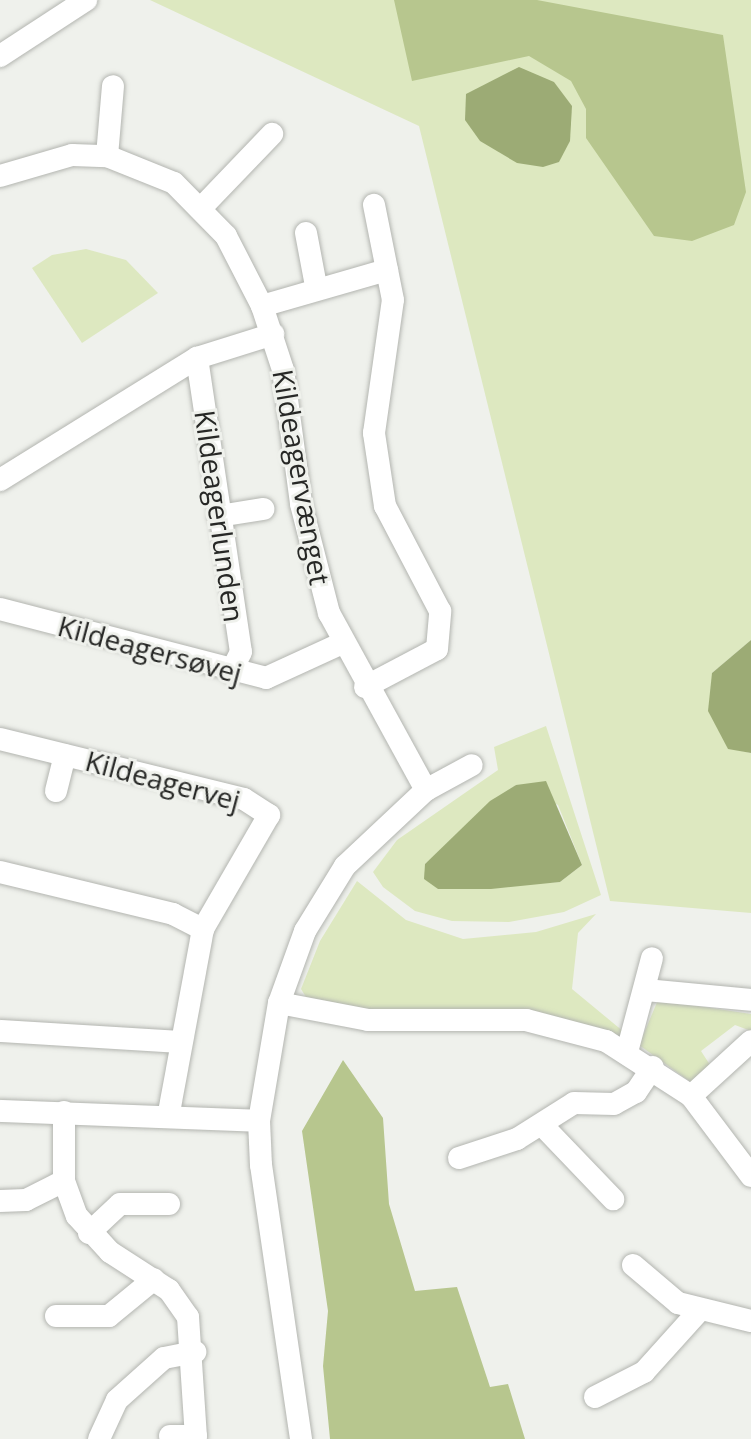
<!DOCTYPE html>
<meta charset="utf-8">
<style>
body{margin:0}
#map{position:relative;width:751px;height:1439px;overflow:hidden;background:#eff1ec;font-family:"Open Sans",sans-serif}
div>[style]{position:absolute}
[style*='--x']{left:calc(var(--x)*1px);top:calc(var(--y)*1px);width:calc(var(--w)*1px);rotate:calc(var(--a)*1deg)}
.green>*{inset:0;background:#dde8c0}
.forest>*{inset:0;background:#b7c68e}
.water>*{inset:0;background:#9cab75}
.roads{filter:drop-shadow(0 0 2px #b3b5b0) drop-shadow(0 0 2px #b3b5b0)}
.minor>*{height:22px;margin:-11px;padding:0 11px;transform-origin:11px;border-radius:11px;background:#fff}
span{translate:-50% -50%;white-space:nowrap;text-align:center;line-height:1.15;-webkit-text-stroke:6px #eff1ec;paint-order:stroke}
.street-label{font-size:28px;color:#272826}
</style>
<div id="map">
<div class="green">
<i style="clip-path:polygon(150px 0,751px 0,751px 640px,712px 673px,728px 748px,751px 753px,751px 913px,610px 901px,419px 126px)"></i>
<i style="clip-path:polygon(86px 249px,126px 260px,158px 293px,82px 343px,32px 268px,52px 255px)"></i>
<i style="clip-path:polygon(evenodd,546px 726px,601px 895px,564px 912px,509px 922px,452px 921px,415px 911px,383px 887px,373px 872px,397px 840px,498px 770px,494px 747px,546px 726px,516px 785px,558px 805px,582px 865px,560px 882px,438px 889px,425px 864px,516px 785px)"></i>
<i style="clip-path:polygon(357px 881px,406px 920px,463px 939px,536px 932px,596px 914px,578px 933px,572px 989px,624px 1032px,619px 1040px,528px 1012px,387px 1013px,306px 997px,301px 989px,320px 941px)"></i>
<i style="clip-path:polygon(658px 1000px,751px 1014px,751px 1031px,735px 1025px,701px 1051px,712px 1068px,692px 1083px,639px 1045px)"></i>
</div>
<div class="forest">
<i style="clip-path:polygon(394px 0,537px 0,723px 35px,746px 192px,734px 225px,692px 241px,654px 236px,586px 138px,586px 109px,571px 81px,529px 56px,412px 81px)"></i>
<i style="clip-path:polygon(343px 1060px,383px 1118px,389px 1204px,415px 1291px,457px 1287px,490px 1387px,508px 1384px,525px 1439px,330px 1439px,323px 1366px,328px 1311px,302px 1131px)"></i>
</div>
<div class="water">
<i style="clip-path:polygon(519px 67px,554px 82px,572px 106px,570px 141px,559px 162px,543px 167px,517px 163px,480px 141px,465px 120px,466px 94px)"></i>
<i style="clip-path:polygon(751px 640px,751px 753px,728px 749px,708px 711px,712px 673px)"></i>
<i style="clip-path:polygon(546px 781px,582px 865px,560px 882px,491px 889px,438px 889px,424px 879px,425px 864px,490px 801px,516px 785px)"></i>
</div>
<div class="roads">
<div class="minor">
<i style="--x:0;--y:56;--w:103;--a:-33.1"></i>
<i style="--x:107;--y:156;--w:70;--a:-85.1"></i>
<i style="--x:0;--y:176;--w:75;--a:-16.3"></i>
<i style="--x:72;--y:155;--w:35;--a:2"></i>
<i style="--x:107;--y:156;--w:72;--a:21.9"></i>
<i style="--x:174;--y:183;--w:74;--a:45.5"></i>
<i style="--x:226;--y:236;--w:79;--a:62.8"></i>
<i style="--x:262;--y:306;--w:67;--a:71.8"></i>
<i style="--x:283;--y:370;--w:135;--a:82.3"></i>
<i style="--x:301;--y:504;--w:113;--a:75.6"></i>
<i style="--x:329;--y:613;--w:202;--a:61.3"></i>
<i style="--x:203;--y:206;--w:100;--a:-46.2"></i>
<i style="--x:306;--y:233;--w:54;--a:79.3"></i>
<i style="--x:262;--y:306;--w:130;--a:-16.1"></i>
<i style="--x:197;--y:358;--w:297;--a:81.5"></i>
<i style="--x:241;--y:652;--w:22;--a:117"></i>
<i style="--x:0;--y:480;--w:232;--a:-31.8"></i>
<i style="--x:197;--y:358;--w:80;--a:-17.5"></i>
<i style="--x:219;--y:516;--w:45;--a:-9"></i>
<i style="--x:0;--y:609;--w:275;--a:14.5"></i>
<i style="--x:266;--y:678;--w:84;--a:-24.7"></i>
<i style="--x:365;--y:687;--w:81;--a:-27.8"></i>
<i style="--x:437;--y:649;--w:38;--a:-85"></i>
<i style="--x:440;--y:611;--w:119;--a:-117.6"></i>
<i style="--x:385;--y:506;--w:74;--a:-98.6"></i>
<i style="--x:374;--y:433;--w:134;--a:-81.9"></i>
<i style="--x:393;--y:300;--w:97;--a:-101.3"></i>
<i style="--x:0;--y:739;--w:251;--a:13.8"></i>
<i style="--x:244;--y:799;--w:30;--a:33"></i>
<i style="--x:269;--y:815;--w:132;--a:120.1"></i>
<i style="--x:203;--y:929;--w:191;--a:100.5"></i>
<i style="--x:56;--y:791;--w:37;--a:-76"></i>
<i style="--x:0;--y:872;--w:178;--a:13.6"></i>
<i style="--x:173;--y:914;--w:34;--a:27"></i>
<i style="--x:646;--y:990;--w:105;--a:5.4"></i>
<i style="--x:279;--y:1003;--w:91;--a:10.8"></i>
<i style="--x:368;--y:1020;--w:158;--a:0"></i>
<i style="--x:526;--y:1020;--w:83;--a:14.7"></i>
<i style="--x:606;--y:1041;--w:101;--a:32.9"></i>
<i style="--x:691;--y:1096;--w:100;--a:53.1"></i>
<i style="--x:0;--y:1031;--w:178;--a:3.5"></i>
<i style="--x:627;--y:1052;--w:97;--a:-75.1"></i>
<i style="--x:691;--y:1096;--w:81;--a:-42.5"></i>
<i style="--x:0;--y:1111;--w:259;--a:2.2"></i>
<i style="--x:64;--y:1112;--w:69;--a:90"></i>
<i style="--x:64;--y:1181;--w:37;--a:70"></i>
<i style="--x:77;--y:1216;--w:49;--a:47.5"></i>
<i style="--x:110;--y:1252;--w:70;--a:32.8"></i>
<i style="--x:169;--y:1290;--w:33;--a:55"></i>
<i style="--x:188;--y:1317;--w:119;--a:86.2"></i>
<i style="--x:196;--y:1436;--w:26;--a:180"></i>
<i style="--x:542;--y:1125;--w:103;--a:46.2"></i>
<i style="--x:459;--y:1158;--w:61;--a:-18.1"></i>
<i style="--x:517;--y:1139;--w:67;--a:-32.3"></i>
<i style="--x:574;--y:1103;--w:40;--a:1.4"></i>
<i style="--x:614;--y:1104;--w:25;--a:-29"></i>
<i style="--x:636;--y:1092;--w:30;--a:-56"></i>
<i style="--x:0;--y:1201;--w:26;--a:-2"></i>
<i style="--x:26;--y:1200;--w:42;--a:-26.6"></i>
<i style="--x:89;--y:1233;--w:42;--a:-43.1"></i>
<i style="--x:120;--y:1204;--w:49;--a:0"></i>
<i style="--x:633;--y:1265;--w:59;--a:40.2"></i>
<i style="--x:678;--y:1303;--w:75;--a:13.9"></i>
<i style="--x:56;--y:1316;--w:53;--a:0"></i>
<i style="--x:109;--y:1316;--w:58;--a:-39.4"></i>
<i style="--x:595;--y:1397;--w:55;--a:-27"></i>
<i style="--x:644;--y:1372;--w:82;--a:-48"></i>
<i style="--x:99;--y:1439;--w:43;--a:-65.2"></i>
<i style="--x:117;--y:1400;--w:63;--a:-41.8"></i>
<i style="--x:164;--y:1358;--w:32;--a:-11"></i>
<i style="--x:301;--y:1439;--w:277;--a:-98.3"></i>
<i style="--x:261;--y:1165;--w:44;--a:-92.6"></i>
<i style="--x:259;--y:1121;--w:120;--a:-80.4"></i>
<i style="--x:279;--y:1003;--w:77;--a:-70.1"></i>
<i style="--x:305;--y:931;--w:76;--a:-58.4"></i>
<i style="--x:345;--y:866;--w:111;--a:-43.2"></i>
<i style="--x:426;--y:790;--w:52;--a:-28.5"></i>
</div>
</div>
<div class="street-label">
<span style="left:302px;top:477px;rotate:80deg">Kildeagervænget</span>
<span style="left:220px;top:516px;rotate:82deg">Kildeagerlunden</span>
<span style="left:150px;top:649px;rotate:15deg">Kildeagersøvej</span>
<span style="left:163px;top:780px;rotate:15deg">Kildeagervej</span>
</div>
</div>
